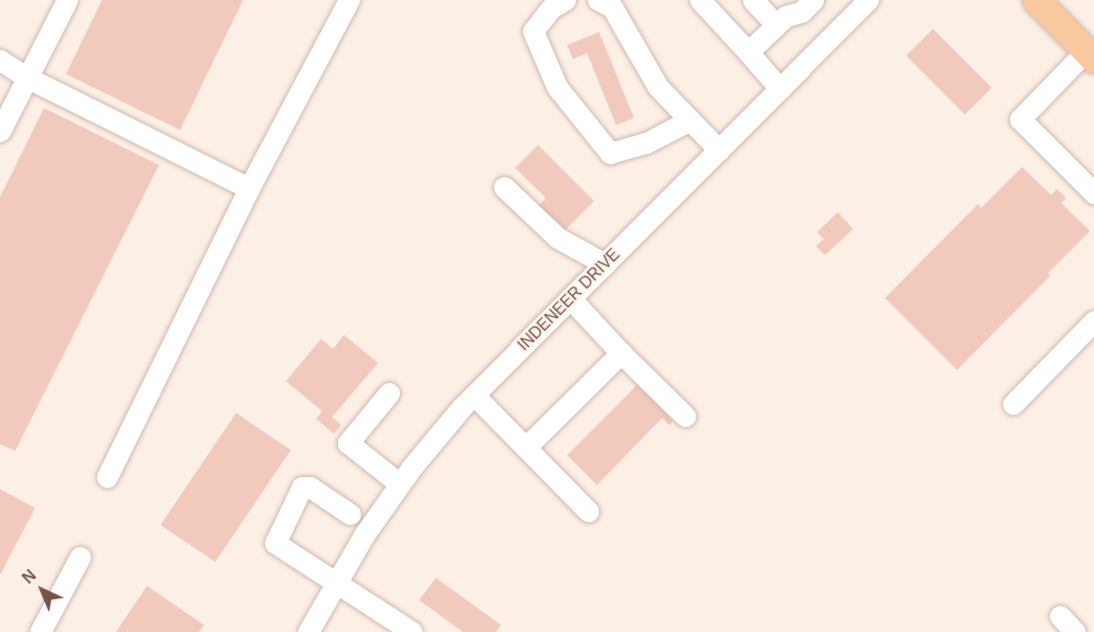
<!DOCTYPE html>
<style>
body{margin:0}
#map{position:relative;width:1094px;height:632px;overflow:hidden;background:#fcefe5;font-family:Helvetica,sans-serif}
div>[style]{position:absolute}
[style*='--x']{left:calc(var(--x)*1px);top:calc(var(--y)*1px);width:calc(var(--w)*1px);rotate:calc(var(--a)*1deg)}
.building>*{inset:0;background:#f1c9bd;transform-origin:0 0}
.roads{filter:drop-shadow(0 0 2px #d0b7ae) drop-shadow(0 0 2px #d0b7ae)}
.minor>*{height:21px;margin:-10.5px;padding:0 10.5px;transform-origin:10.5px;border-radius:10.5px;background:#fff}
.major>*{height:27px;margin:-13.5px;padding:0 13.5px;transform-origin:13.5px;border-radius:13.5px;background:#fac89e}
span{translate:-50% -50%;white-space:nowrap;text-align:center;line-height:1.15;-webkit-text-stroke:4.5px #fff4ec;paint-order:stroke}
.street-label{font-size:16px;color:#75524a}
.north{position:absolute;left:12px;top:560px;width:60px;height:60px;-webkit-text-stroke:4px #fff4ec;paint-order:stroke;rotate:316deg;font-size:16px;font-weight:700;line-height:24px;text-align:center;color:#75524a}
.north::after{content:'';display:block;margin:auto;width:21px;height:27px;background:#75524a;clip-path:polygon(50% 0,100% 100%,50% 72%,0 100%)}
</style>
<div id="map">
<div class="building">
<i style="clip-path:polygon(102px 0,243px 0,180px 130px,66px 74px)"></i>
<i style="left:933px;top:29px;width:83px;height:38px;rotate:45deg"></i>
<i style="clip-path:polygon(599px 32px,634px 118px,616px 125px,587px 53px,573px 59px,567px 45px)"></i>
<i style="clip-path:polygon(44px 108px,159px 165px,15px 451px,0 444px,0 197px)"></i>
<i style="clip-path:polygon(538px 145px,594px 201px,564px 231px,538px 206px,546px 198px,515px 168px)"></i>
<i style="clip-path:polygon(1022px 167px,1051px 195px,1057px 189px,1066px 198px,1061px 203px,1090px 231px,1048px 273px,1050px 276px,957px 370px,885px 298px,978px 204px,981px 208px)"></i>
<i style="clip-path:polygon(838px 212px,853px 229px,825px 255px,816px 246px,824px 239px,817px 232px)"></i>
<i style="clip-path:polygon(344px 335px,378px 363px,332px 417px,341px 425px,334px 434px,316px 419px,322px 411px,286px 381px,321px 339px,333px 349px)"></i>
<i style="clip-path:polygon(637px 385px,673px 421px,669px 425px,662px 418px,597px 485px,567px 455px)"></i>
<i style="left:236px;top:413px;width:66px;height:135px;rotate:34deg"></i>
<i style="clip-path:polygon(0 489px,35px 508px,0 575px)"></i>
<i style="clip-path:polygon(436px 578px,501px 625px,496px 632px,463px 632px,419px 600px)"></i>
<i style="clip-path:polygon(147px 586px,204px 625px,199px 632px,116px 632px)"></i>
</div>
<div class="roads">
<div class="minor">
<i style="--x:565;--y:0;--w:16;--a:150"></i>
<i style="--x:551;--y:8;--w:29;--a:128"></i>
<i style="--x:533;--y:31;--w:61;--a:66.8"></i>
<i style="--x:557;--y:87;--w:85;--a:51.2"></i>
<i style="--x:610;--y:153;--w:37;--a:-16"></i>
<i style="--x:646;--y:143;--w:50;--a:-27.6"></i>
<i style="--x:598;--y:0;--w:16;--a:27"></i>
<i style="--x:612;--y:7;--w:92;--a:60.1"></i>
<i style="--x:658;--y:87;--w:88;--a:45.9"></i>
<i style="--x:700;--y:0;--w:71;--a:47.3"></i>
<i style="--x:753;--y:0;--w:34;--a:47"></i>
<i style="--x:1086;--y:51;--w:95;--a:134.1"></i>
<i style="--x:1020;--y:119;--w:105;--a:45"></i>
<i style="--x:0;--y:60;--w:33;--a:33"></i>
<i style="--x:28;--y:78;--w:247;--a:26.5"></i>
<i style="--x:249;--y:188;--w:213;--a:-62"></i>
<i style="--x:780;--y:89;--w:49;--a:-130.9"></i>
<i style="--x:748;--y:52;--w:52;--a:-43.5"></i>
<i style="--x:786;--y:16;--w:16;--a:-15"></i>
<i style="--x:801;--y:12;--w:17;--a:-45"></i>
<i style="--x:0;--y:131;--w:147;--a:-62.9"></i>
<i style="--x:504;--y:187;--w:74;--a:43.4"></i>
<i style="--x:558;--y:238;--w:54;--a:29"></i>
<i style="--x:570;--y:298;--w:75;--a:47.2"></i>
<i style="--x:621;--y:353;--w:90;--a:44.5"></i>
<i style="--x:389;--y:393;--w:65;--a:129.4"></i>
<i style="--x:348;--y:443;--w:66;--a:38.3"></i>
<i style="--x:474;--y:395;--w:163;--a:45.5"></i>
<i style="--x:1013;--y:404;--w:116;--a:-45.7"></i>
<i style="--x:526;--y:447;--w:134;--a:-44.7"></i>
<i style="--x:107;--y:477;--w:322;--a:-63.8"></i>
<i style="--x:350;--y:514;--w:48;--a:-146"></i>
<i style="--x:310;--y:487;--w:8;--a:180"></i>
<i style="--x:302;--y:487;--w:62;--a:115.7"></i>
<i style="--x:275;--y:543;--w:163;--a:33"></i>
<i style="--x:1060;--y:616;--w:22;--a:47"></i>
<i style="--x:40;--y:632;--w:85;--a:-61.9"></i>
<i style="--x:308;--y:632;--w:112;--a:-60"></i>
<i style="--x:364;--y:535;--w:83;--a:-54.8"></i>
<i style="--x:412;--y:467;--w:78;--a:-50.2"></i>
<i style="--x:462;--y:407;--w:575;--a:-45.07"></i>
</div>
<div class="major">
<i style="--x:1036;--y:0;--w:83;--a:45.5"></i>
</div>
</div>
<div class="street-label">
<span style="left:569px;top:300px;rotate:-45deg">INDENEER DRIVE</span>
</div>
<div class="north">N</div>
</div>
